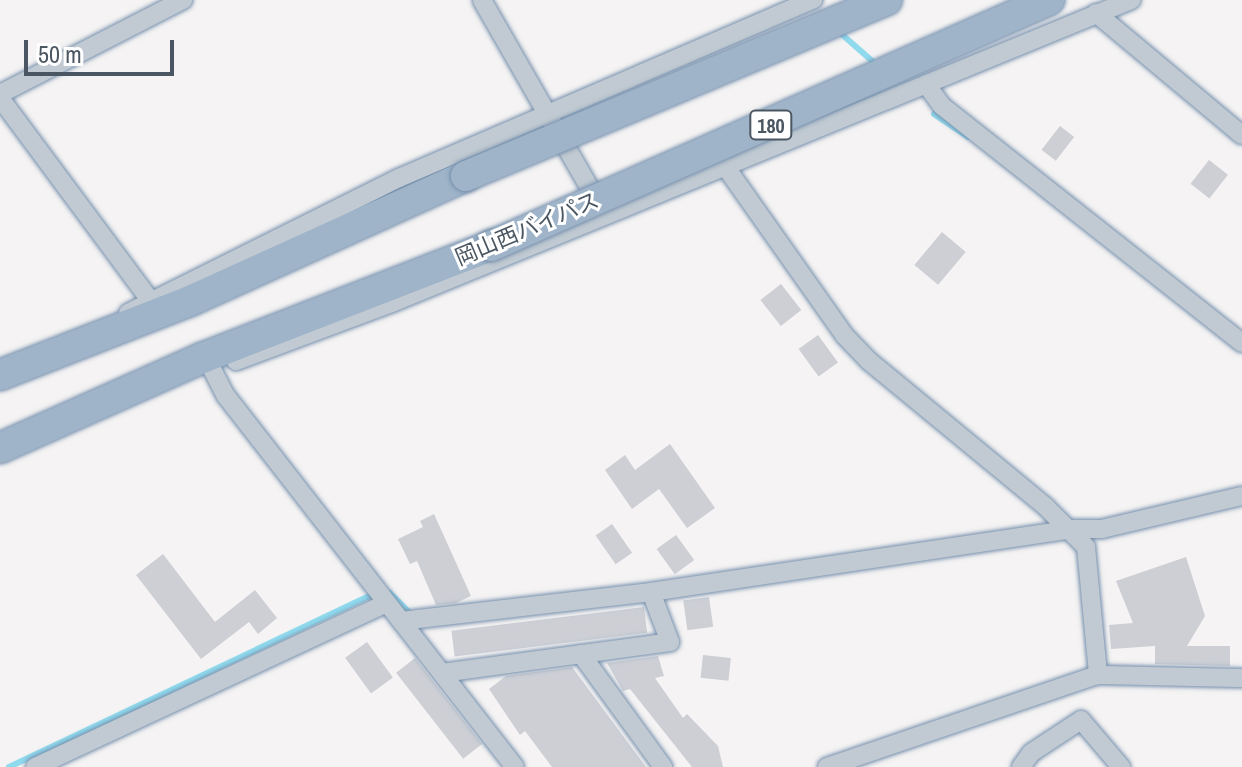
<!DOCTYPE html>
<meta charset="utf-8">
<style>
body{margin:0}
#map{position:relative;width:1242px;height:767px;overflow:hidden;background:#f5f3f3;font-family:"Archivo Narrow","Noto Sans JP",sans-serif}
div>[style]{position:absolute}
[style*='--x']{left:calc(var(--x)*1px);top:calc(var(--y)*1px);width:calc(var(--w)*1px);rotate:calc(var(--a)*1deg)}
.stream>*{height:6px;margin:-3px;padding:0 3px;transform-origin:3px;border-radius:3px;background:#90daee}
.building>*{inset:0;background:#cdcfd5;transform-origin:0 0}
.roads{filter:drop-shadow(0 0 2px #7690ad) drop-shadow(0 0 2px #7690ad)}
.minor>*{height:18px;margin:-9px;padding:0 9px;transform-origin:9px;border-radius:9px;background:#c1cad2}
.trunk>*{height:30px;margin:-15px;padding:0 15px;transform-origin:15px;border-radius:15px;background:#9fb4c9}
.bridges{filter:drop-shadow(0 0 2px #7690ad) drop-shadow(0 0 2px #7690ad)}
.trunk-bridge>*{height:30px;margin:-15px;padding:0 15px;transform-origin:15px;border-radius:15px;background:#9fb4c9}
span{translate:-50% -50%;white-space:nowrap;text-align:center;line-height:1.15;-webkit-text-stroke:6px #fff;paint-order:stroke}
.shield-label span{padding:2px 6px;background:#fff;border:2px solid;border-radius:6px;-webkit-text-stroke-width:0}
.shield-label{font-size:20px;color:#4a5661;font-weight:700}
.street-label{font-size:22px;color:#4a5661}
.scale{position:absolute;left:24px;top:40px;width:150px;height:36px;box-sizing:border-box;border:4px solid #4a5661;border-top:0;padding-left:10px;font-size:24px;line-height:28px;white-space:nowrap;color:#4a5661;-webkit-text-stroke:6px #fff;paint-order:stroke}
</style>
<div id="map">
<div class="stream">
<i style="--x:838;--y:31;--w:53;--a:41.2"></i>
<i style="--x:934;--y:114;--w:41;--a:34.1"></i>
<i style="--x:390;--y:593;--w:28;--a:45"></i>
<i style="--x:9;--y:767;--w:405;--a:-25.4"></i>
</div>
<div class="building">
<i style="left:1060px;top:126px;width:18px;height:30px;rotate:38deg"></i>
<i style="left:1209px;top:160px;width:24px;height:30px;rotate:38deg"></i>
<i style="left:942px;top:232px;width:31px;height:43px;rotate:40deg"></i>
<i style="left:781px;top:284px;width:33px;height:26px;rotate:52deg"></i>
<i style="left:818px;top:335px;width:34px;height:24px;rotate:54deg"></i>
<i style="clip-path:polygon(670px 444px,715px 508px,687px 528px,659px 489px,632px 509px,605px 470px,625px 455px,635px 470px)"></i>
<i style="clip-path:polygon(434px 514px,471px 596px,456px 603px,436px 605px,417px 561px,410px 564px,398px 539px,423px 527px,420px 521px)"></i>
<i style="left:612px;top:524px;width:35px;height:20px;rotate:55deg"></i>
<i style="left:676px;top:535px;width:31px;height:24px;rotate:54deg"></i>
<i style="clip-path:polygon(163px 554px,215px 622px,255px 590px,277px 618px,258px 634px,249px 622px,201px 659px,136px 575px)"></i>
<i style="clip-path:polygon(1186px 557px,1205px 616px,1187px 646px,1230px 646px,1230px 666px,1155px 664px,1155px 646px,1111px 649px,1109px 625px,1133px 623px,1116px 581px)"></i>
<i style="left:709px;top:597px;width:30px;height:26px;rotate:82deg"></i>
<i style="left:644px;top:607px;width:26px;height:194px;rotate:83deg"></i>
<i style="left:367px;top:642px;width:44px;height:27px;rotate:54deg"></i>
<i style="left:703px;top:655px;width:28px;height:23px;rotate:6deg"></i>
<i style="clip-path:polygon(658px 656px,664px 676px,655px 678px,683px 718px,687px 714px,718px 746px,723px 767px,692px 767px,630px 689px,623px 691px,607px 663px)"></i>
<i style="left:415px;top:658px;width:109px;height:24px;rotate:52deg"></i>
<i style="clip-path:polygon(572px 667px,646px 767px,552px 767px,525px 731px,520px 735px,489px 689px,506px 676px)"></i>
</div>
<div class="roads">
<div class="minor">
<i style="--x:482;--y:0;--w:237;--a:60.2"></i>
<i style="--x:1096;--y:13;--w:190;--a:39.9"></i>
<i style="--x:926;--y:84;--w:27;--a:54"></i>
<i style="--x:942;--y:106;--w:382;--a:38.3"></i>
<i style="--x:0;--y:94;--w:206;--a:-27.2"></i>
<i style="--x:0;--y:98;--w:252;--a:53.4"></i>
<i style="--x:725;--y:166;--w:207;--a:54.8"></i>
<i style="--x:844;--y:335;--w:36;--a:46"></i>
<i style="--x:869;--y:361;--w:229;--a:39.5"></i>
<i style="--x:1046;--y:507;--w:57;--a:45"></i>
<i style="--x:1086;--y:547;--w:129;--a:84.6"></i>
<i style="--x:128;--y:313;--w:303;--a:-26.5"></i>
<i style="--x:399;--y:178;--w:451;--a:-23.3"></i>
<i style="--x:236;--y:361;--w:166;--a:-20.4"></i>
<i style="--x:392;--y:303;--w:799;--a:-22.29"></i>
<i style="--x:212;--y:369;--w:30;--a:63"></i>
<i style="--x:226;--y:396;--w:470;--a:52.1"></i>
<i style="--x:401;--y:621;--w:252;--a:-6.6"></i>
<i style="--x:651;--y:592;--w:426;--a:-8.5"></i>
<i style="--x:1072;--y:529;--w:30;--a:0"></i>
<i style="--x:1102;--y:529;--w:144;--a:-13.3"></i>
<i style="--x:581;--y:654;--w:140;--a:54"></i>
<i style="--x:442;--y:673;--w:230;--a:-7.7"></i>
<i style="--x:670;--y:642;--w:53;--a:-110.8"></i>
<i style="--x:35;--y:767;--w:386;--a:-25"></i>
<i style="--x:827;--y:767;--w:286;--a:-18.8"></i>
<i style="--x:1098;--y:675;--w:144;--a:1.2"></i>
<i style="--x:1021;--y:767;--w:17;--a:-54"></i>
<i style="--x:1031;--y:753;--w:60;--a:-33.4"></i>
<i style="--x:1081;--y:720;--w:62;--a:49.6"></i>
</div>
<div class="trunk">
<i style="--x:0;--y:375;--w:204;--a:-21.3"></i>
<i style="--x:190;--y:301;--w:303;--a:-24.4"></i>
<i style="--x:0;--y:448;--w:221;--a:-24"></i>
<i style="--x:202;--y:358;--w:310;--a:-21.2"></i>
</div>
</div>
<div class="bridges">
<div class="trunk-bridge">
<i style="--x:466;--y:176;--w:456;--a:-22.7"></i>
<i style="--x:491;--y:246;--w:610;--a:-23.79"></i>
</div>
</div>
<div class="shield-label">
<span style="left:771px;top:125px">180</span>
</div>
<div class="street-label">
<span style="left:527px;top:229px;rotate:-23deg">岡山西バイパス</span>
</div>
<div class="scale">50 m</div>
</div>
